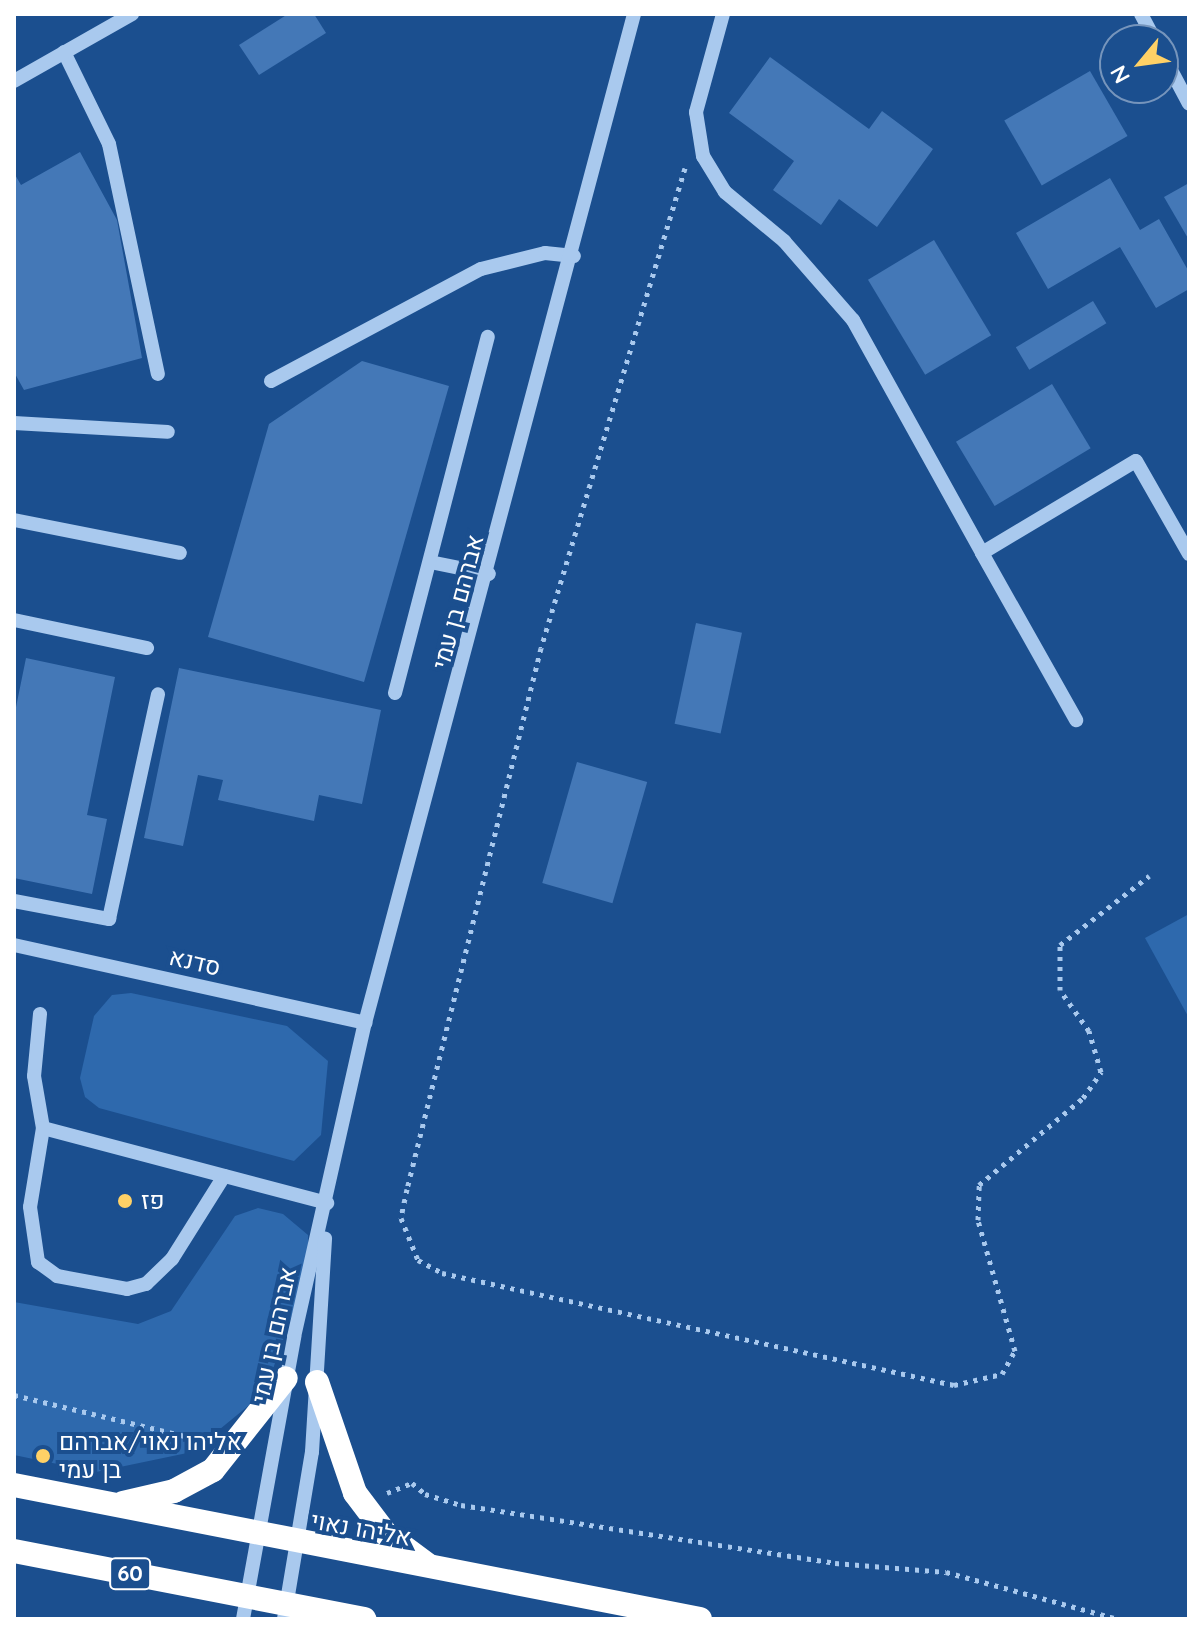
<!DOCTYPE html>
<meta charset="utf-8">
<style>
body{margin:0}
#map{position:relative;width:1203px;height:1633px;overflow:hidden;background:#1b4f8f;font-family:Quicksand,Heebo,sans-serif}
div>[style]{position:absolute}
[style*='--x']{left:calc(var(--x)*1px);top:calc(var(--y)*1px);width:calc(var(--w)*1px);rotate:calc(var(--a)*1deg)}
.green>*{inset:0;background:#2e69ad}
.building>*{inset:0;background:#4478b7;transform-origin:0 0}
.path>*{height:5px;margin-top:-2.5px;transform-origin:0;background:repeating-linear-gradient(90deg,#a9c9ee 0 4px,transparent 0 10px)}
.minor>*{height:14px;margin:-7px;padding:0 7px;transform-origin:7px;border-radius:7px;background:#a9c9ee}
.highway>*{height:24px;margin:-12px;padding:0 12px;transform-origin:12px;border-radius:12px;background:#fff}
.dots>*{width:22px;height:22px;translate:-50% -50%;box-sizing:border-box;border:4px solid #1b4f8f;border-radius:50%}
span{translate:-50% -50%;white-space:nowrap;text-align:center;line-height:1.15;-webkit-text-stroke:8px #1b4f8f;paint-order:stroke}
.shield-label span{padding:2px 6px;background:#1b4f8f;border:2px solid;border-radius:6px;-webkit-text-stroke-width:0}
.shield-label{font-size:22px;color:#fff;font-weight:700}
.street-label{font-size:24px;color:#fff}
.poi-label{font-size:24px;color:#fff}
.left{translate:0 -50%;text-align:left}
.frame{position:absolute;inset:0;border:16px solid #fff;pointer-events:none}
.north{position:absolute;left:1099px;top:24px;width:80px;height:80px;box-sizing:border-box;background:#1b4f8f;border:2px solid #7695bc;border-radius:50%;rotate:241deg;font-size:22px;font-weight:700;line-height:32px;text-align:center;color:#fff}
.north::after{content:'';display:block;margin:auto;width:28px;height:36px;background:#ffd166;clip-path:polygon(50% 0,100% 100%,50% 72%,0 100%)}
</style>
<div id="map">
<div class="green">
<i style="clip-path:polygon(1189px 914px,1189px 1018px,1145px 938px)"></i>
<i style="clip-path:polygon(131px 993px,287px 1026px,328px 1061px,321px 1135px,294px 1161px,99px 1108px,85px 1097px,80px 1078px,94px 1016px,112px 995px)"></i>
<i style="clip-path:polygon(258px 1208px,283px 1214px,308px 1235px,308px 1268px,265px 1392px,192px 1452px,96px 1472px,14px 1455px,14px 1302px,138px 1324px,171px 1311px,235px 1216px)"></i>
</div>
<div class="building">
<i style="clip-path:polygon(288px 14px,314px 14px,326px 33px,259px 75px,239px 45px)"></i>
<i style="clip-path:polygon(770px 57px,869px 129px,882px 111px,933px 149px,877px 227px,839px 199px,821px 225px,773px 190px,794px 161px,729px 113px)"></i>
<i style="left:1090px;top:71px;width:75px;height:99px;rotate:60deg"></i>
<i style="clip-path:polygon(80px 152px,117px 220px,142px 358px,24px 390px,14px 372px,14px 173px,21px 185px)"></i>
<i style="clip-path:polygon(1110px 178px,1140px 230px,1159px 219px,1189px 272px,1189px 289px,1156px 308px,1120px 247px,1048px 289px,1016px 233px)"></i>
<i style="clip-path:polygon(1189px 183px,1189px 240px,1164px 197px)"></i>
<i style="left:934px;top:240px;width:111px;height:77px;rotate:59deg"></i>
<i style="left:1093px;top:301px;width:26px;height:90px;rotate:59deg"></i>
<i style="clip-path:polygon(362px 361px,449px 386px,364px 682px,208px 637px,269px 424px)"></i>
<i style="left:1052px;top:384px;width:75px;height:112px;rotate:59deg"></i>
<i style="left:696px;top:623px;width:47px;height:103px;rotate:12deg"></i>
<i style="clip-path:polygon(26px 658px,115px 677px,87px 815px,107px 819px,92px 894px,14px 878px,14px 717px)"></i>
<i style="clip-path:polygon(179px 668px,381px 710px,362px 804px,319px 795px,314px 821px,218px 800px,223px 780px,198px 775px,183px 846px,144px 838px)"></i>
<i style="left:577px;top:762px;width:73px;height:126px;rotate:16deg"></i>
</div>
<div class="path">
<i style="--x:685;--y:168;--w:501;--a:106.7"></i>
<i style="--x:541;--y:648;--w:557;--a:103.91"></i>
<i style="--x:407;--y:1189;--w:30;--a:102"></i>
<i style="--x:401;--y:1218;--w:45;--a:68"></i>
<i style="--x:418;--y:1260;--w:27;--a:28"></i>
<i style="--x:442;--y:1273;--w:524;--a:12.34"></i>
<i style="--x:954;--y:1385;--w:49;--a:-12.9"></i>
<i style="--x:1002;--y:1374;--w:26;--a:-61"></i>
<i style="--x:1015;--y:1351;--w:136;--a:-105.8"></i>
<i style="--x:978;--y:1220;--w:35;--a:-88"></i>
<i style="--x:979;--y:1185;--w:136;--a:-39.9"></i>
<i style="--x:1083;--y:1098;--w:32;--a:-55"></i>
<i style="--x:1101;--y:1072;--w:43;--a:-106.3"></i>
<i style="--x:1089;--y:1031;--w:50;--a:-125.3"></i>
<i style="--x:1060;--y:990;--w:45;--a:-90"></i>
<i style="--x:1060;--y:945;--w:113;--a:-37.8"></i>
<i style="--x:14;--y:1395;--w:196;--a:13.5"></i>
<i style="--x:387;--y:1493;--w:27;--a:-22"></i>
<i style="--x:412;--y:1483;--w:17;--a:40"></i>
<i style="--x:425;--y:1494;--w:38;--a:17"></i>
<i style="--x:461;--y:1505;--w:378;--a:8.8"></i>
<i style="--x:835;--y:1563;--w:111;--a:4.6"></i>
<i style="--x:946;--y:1572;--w:178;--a:15.3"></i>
</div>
<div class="minor">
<i style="--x:723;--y:14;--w:102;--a:105.4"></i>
<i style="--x:696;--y:112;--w:45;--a:81"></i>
<i style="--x:703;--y:156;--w:42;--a:58.6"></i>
<i style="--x:725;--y:192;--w:77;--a:39.7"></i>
<i style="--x:784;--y:241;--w:105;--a:48.9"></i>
<i style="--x:853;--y:320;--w:266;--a:61"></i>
<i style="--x:982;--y:553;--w:179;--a:-30.9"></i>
<i style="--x:1136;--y:461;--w:107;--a:60.3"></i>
<i style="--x:1141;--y:14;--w:30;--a:62"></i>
<i style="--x:64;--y:52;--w:102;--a:63.9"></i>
<i style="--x:109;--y:144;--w:235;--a:78"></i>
<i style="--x:1163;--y:55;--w:55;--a:62"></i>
<i style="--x:14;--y:81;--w:136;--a:-29.6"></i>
<i style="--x:271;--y:381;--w:238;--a:-28.1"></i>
<i style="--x:481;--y:269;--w:66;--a:-14"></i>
<i style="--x:545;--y:253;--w:29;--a:6"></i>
<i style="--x:14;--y:423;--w:154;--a:3.3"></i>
<i style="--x:14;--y:520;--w:169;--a:11.2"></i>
<i style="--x:982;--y:553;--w:192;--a:60.6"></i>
<i style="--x:430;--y:562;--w:60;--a:11.5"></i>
<i style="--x:14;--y:620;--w:136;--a:11.9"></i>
<i style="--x:395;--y:693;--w:368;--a:-75.4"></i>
<i style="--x:14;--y:901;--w:97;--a:10.7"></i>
<i style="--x:109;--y:919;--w:230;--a:-77.7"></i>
<i style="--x:14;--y:945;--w:360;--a:12.5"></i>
<i style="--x:40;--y:1014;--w:62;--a:95.5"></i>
<i style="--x:34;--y:1076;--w:53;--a:80.2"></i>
<i style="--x:43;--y:1128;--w:80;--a:99.3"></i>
<i style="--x:30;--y:1207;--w:56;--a:81.7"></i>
<i style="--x:38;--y:1262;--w:24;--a:36"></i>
<i style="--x:57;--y:1276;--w:71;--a:10.5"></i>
<i style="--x:127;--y:1289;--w:20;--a:-15"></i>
<i style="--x:146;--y:1284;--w:36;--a:-44"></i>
<i style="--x:172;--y:1259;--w:98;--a:-57.9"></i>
<i style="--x:43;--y:1128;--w:294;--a:14.8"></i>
<i style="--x:243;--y:1619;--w:287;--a:-79.7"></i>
<i style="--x:294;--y:1337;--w:322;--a:-77.3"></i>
<i style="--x:365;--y:1023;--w:1044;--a:-75.07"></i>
<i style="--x:284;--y:1619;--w:169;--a:-80.5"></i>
<i style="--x:312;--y:1452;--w:214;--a:-86.5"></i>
</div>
<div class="highway">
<i style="--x:317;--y:1382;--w:117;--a:71.1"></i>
<i style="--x:355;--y:1493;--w:51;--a:52.9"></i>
<i style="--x:386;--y:1534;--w:52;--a:36.4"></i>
<i style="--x:14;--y:1485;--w:699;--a:11.05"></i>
<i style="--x:123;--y:1503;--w:52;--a:-13.2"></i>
<i style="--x:174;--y:1491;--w:44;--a:-28.3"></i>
<i style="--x:213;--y:1470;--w:117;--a:-51.6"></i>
<i style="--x:14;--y:1551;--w:357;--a:11"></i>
</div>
<div class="dots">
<i style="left:125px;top:1201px;background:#ffd166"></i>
<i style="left:43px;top:1456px;background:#ffd166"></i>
</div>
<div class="shield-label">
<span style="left:130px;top:1574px">60</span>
</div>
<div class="street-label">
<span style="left:458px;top:602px;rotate:-75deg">אברהם בן עמי</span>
<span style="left:195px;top:962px;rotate:13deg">סדנא</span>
<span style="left:274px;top:1335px;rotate:-78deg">אברהם בן עמי</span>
<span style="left:361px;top:1529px;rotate:10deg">אליהו נאוי</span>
</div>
<div class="poi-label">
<span class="left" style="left:141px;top:1201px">פז</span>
<span class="left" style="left:59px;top:1456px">אליהו נאוי/אברהם<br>בן עמי</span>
</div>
<div class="frame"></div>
<div class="north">N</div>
</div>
